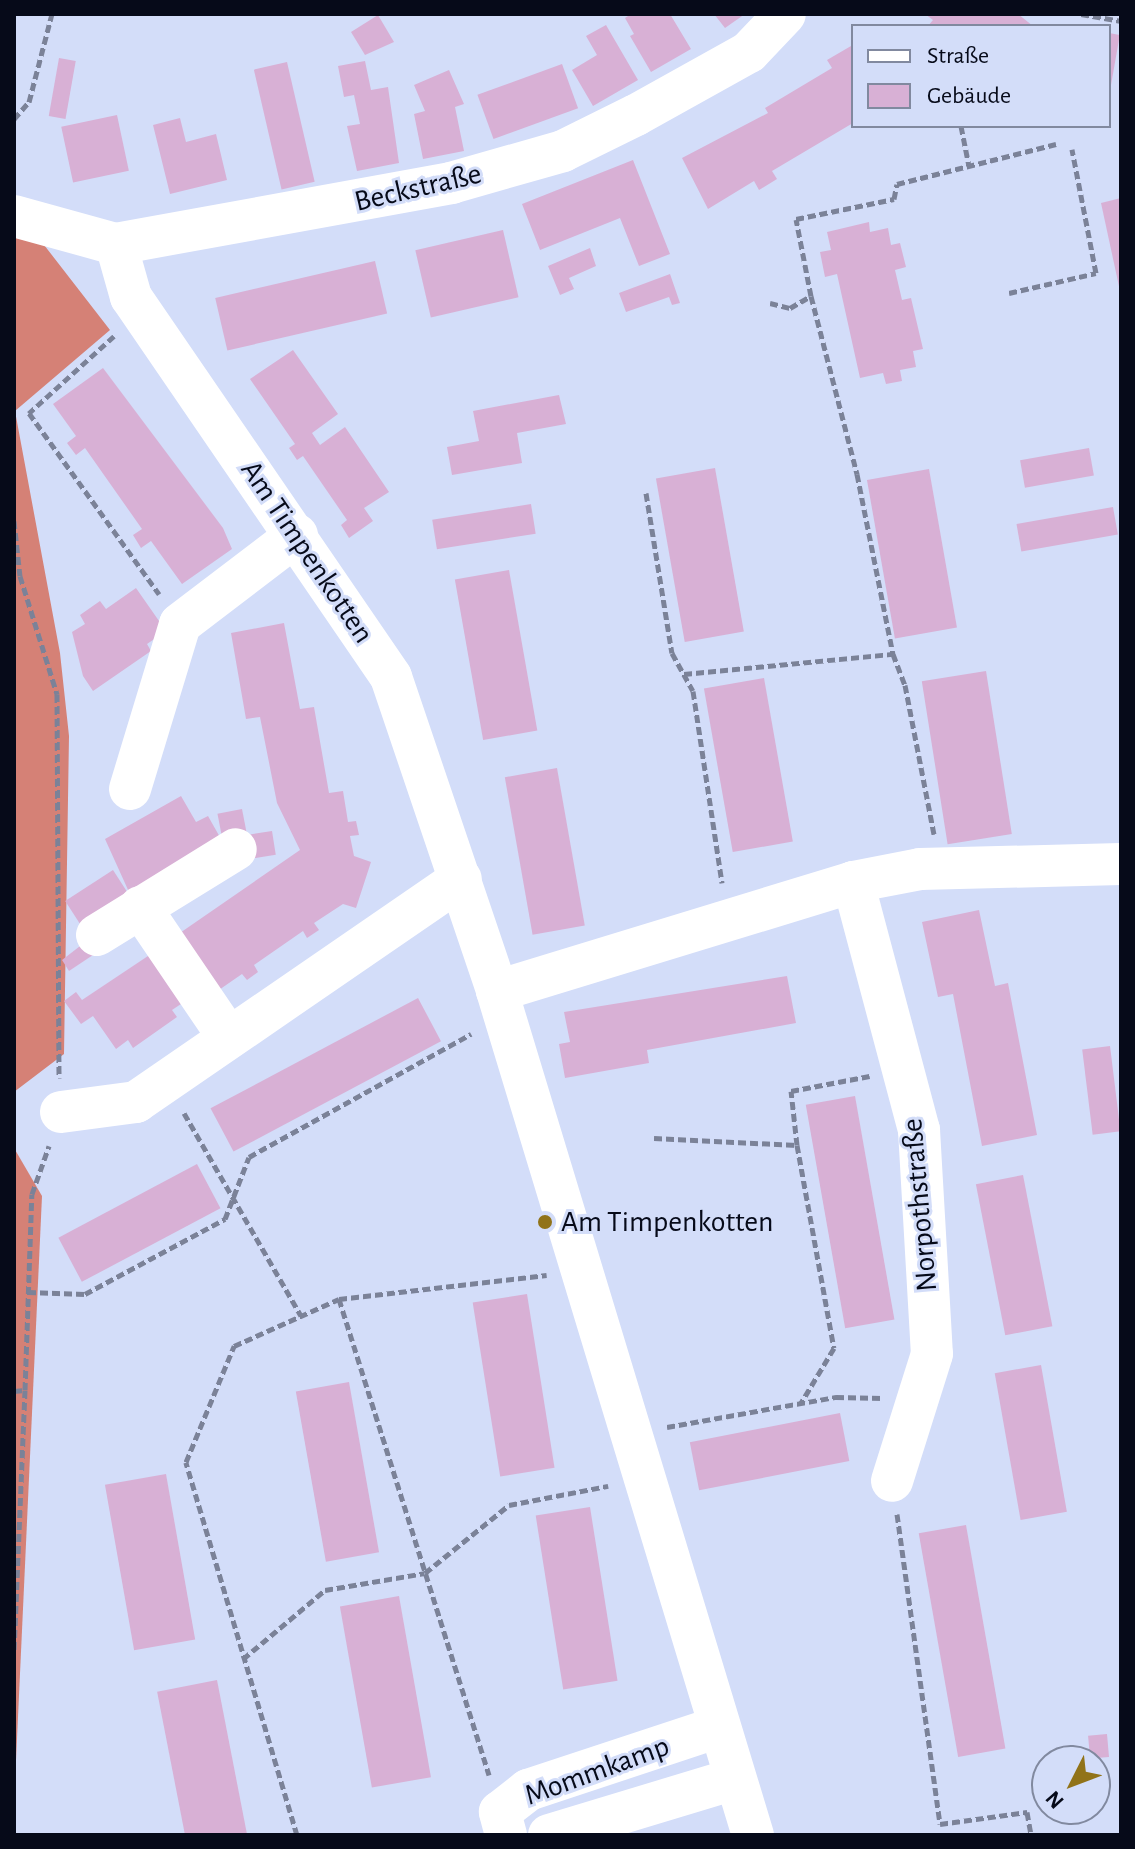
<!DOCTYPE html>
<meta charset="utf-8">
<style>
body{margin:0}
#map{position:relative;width:1135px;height:1849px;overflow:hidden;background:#d3ddf9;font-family:"Alegreya Sans",sans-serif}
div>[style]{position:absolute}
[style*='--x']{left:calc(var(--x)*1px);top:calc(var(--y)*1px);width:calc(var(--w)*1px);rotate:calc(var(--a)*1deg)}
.forest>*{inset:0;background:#d58176}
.building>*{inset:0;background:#d8b0d5;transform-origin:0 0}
.path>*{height:5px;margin-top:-2.5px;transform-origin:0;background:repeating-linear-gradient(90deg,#7b8298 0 8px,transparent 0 12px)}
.minor>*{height:42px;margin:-21px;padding:0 21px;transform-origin:21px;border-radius:21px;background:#fff}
.dots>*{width:22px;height:22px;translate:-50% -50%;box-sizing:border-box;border:4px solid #d3ddf9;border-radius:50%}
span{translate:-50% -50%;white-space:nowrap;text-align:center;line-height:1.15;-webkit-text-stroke:6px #d3ddf9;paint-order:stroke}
.street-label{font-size:30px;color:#060a19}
.poi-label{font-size:30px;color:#060a19}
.left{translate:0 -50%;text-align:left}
.frame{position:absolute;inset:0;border:16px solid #060a19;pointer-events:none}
.legend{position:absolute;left:851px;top:24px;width:260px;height:104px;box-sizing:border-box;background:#d3ddf9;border:2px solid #81899f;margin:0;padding:10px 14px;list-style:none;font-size:24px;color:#060a19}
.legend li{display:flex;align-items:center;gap:16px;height:40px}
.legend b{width:40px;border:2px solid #81899f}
.north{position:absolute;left:1031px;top:1745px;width:80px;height:80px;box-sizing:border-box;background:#d3ddf9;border:2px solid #81899f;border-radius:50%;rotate:228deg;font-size:22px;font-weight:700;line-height:32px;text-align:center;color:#060a19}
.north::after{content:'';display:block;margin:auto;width:28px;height:36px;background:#917319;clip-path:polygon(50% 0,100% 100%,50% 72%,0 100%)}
</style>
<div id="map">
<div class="forest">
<i style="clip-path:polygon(14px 237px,41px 241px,110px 330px,15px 411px,60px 653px,69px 736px,64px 1054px,14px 1092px)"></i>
<i style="clip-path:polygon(14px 1148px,42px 1196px,14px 1804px)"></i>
</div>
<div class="building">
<i style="clip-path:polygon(631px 14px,670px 14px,691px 49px,651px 72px,630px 36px,634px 34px,625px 18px)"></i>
<i style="clip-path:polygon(714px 14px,745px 14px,725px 28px)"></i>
<i style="clip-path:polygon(925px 14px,1018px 14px,1033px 26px,928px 26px,933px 20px)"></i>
<i style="clip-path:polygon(378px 15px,394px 42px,365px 55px,351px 32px)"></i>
<i style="clip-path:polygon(606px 25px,638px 80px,593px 106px,572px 70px,597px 55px,586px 36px)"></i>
<i style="left:1109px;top:33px;width:11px;height:72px;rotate:10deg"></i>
<i style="clip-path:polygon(851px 46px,853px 123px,772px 171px,777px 179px,759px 190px,754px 181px,708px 209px,682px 158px,768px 113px,765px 108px,832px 68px,827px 60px)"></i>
<i style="left:59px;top:58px;width:17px;height:59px;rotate:10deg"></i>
<i style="clip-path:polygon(365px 61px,371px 90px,388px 87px,399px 163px,357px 171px,347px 126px,360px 124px,354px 95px,344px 97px,338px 66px)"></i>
<i style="left:287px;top:62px;width:123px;height:34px;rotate:77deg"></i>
<i style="left:562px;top:64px;width:47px;height:90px;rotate:70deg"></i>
<i style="clip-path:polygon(449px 70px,464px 104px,455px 107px,464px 151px,423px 159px,414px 114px,425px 111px,414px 85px)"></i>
<i style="left:117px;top:115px;width:57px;height:57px;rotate:78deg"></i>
<i style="clip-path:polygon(180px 118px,186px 142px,216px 134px,227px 180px,170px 194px,153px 125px)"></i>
<i style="clip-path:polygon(633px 160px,670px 254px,639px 266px,620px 218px,540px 250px,522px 204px)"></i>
<i style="clip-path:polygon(1121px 198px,1121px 290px,1120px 291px,1101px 203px)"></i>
<i style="clip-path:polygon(869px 222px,870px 232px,888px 228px,891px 245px,900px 243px,906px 267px,895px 270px,902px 300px,911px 298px,923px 349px,913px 351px,916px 367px,900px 370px,902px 381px,886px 384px,883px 373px,860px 378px,837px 274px,825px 277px,820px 252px,831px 250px,827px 232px)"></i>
<i style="left:503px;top:230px;width:69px;height:90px;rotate:77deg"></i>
<i style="clip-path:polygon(590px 248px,596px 266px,569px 278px,574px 289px,560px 295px,548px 266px)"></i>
<i style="left:375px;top:261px;width:54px;height:164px;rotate:77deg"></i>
<i style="clip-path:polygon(670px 274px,680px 303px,672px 305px,669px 297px,626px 312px,619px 293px)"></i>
<i style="clip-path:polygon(293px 350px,338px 414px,312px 433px,320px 445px,345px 427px,389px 492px,364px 508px,373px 521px,349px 538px,341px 525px,347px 520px,303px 456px,297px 460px,289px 448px,295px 444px,250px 379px)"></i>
<i style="clip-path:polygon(103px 368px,223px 528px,232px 549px,182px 584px,151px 541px,141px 548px,133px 535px,142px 529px,85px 448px,76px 455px,67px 443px,76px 436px,53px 404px)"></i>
<i style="clip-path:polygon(559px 395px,566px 424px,517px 433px,522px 463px,452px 475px,447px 447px,479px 441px,473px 411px)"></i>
<i style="left:1089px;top:448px;width:28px;height:70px;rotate:80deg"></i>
<i style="left:715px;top:468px;width:166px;height:60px;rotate:80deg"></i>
<i style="left:929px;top:469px;width:161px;height:63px;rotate:80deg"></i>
<i style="left:531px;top:504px;width:30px;height:100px;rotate:81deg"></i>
<i style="left:1113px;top:507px;width:28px;height:98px;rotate:80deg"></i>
<i style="left:509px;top:570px;width:163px;height:55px;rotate:80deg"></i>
<i style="clip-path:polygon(136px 588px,166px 631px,147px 644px,151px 651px,93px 691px,83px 676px,72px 632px,85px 624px,80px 615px,100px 601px,106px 609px)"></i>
<i style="clip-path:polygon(284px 623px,300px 709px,314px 707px,329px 793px,343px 791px,348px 822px,356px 821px,359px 835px,350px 836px,354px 856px,371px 862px,356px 908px,343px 904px,314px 923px,319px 930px,307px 938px,303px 931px,254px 965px,258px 972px,247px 980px,242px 974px,216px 992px,177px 935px,300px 850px,277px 803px,260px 717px,246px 719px,231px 633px)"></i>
<i style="left:986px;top:671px;width:165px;height:65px;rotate:81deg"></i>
<i style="left:764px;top:678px;width:166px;height:61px;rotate:80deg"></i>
<i style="left:557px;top:768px;width:160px;height:53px;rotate:80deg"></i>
<i style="clip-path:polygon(181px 796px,196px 822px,208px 816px,221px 839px,129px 892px,105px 839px)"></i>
<i style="left:242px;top:809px;width:26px;height:25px;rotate:79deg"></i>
<i style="left:272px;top:831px;width:24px;height:24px;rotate:81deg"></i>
<i style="left:113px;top:870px;width:27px;height:57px;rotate:57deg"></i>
<i style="clip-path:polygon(979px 910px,995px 986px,1008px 983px,1037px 1135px,982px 1146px,953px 994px,938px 997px,922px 922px)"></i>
<i style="clip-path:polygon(84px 943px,93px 955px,69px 971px,62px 960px)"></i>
<i style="clip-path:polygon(151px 954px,184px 1002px,172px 1010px,177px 1017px,133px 1048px,128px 1040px,116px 1049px,93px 1016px,81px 1024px,64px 1001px,76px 992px,82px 1000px)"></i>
<i style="clip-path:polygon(787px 976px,796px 1023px,647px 1050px,649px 1063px,565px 1078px,559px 1044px,570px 1042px,564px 1012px)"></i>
<i style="left:418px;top:998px;width:49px;height:235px;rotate:62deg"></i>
<i style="left:1110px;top:1046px;width:86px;height:28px;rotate:83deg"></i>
<i style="left:855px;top:1096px;width:227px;height:50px;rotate:80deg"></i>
<i style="left:197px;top:1164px;width:50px;height:157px;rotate:62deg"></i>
<i style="left:1023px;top:1175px;width:154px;height:48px;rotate:79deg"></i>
<i style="left:527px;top:1294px;width:176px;height:55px;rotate:81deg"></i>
<i style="left:1041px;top:1365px;width:149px;height:47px;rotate:80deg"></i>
<i style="left:349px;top:1382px;width:173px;height:54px;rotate:80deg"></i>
<i style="left:840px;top:1413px;width:49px;height:153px;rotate:79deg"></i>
<i style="left:166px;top:1474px;width:168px;height:62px;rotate:80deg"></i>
<i style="left:590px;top:1507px;width:176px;height:55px;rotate:81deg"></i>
<i style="left:966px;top:1525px;width:227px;height:48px;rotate:80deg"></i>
<i style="left:399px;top:1596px;width:184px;height:60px;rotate:80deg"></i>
<i style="left:217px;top:1680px;width:158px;height:61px;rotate:79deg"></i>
<i style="left:1107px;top:1734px;width:23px;height:19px;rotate:85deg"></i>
</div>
<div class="path">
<i style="--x:1081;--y:14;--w:41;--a:9.9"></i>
<i style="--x:14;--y:119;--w:23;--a:-49"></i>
<i style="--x:29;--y:102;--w:91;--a:-75.4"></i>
<i style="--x:961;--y:126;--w:41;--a:78.7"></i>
<i style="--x:1009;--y:293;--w:89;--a:-12.9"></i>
<i style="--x:1096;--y:273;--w:126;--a:-101"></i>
<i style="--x:811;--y:296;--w:78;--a:-101"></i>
<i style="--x:796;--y:219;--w:100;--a:-11.5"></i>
<i style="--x:894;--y:199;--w:15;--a:-79"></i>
<i style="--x:897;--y:184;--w:164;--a:-14.1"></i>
<i style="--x:770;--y:303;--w:21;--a:14"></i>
<i style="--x:790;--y:308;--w:24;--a:-30"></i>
<i style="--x:811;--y:296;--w:184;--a:75.5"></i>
<i style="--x:857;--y:474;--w:184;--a:78.7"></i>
<i style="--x:114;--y:336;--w:115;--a:137.8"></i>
<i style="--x:29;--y:413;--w:223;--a:54.3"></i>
<i style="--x:646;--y:493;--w:162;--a:80.8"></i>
<i style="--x:672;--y:653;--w:43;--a:61.1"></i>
<i style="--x:693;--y:691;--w:194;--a:81.4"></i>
<i style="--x:14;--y:521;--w:55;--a:83.8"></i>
<i style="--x:20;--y:576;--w:124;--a:72.6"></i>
<i style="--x:57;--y:694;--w:384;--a:89.7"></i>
<i style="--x:684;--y:674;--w:210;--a:-5.5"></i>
<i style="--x:893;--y:654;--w:33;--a:69"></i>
<i style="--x:905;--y:685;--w:152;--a:79"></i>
<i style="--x:184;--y:1113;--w:234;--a:60"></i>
<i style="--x:654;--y:1138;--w:143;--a:2.8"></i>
<i style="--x:797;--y:1145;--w:206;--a:79.7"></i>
<i style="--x:834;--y:1348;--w:64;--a:121"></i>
<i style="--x:797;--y:1145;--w:54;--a:-96.3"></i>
<i style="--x:791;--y:1091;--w:80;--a:-10.8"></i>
<i style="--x:28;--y:1292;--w:57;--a:2"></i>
<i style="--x:85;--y:1294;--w:159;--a:-28.2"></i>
<i style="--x:225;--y:1219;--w:66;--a:-68.8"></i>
<i style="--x:249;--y:1157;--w:254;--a:-29"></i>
<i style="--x:339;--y:1299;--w:499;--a:72.5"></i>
<i style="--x:25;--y:1390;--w:196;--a:-88"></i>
<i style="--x:32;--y:1194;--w:51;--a:-70.5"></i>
<i style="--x:14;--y:1391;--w:11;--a:-5"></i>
<i style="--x:25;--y:1390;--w:262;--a:92.4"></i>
<i style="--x:667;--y:1427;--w:172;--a:-10.1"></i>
<i style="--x:836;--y:1397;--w:47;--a:1.2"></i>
<i style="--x:897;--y:1514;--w:313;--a:82.1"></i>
<i style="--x:940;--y:1824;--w:88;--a:-7.9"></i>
<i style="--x:1027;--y:1812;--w:23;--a:80"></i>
<i style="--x:243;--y:1659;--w:107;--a:-40.1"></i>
<i style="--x:325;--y:1590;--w:101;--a:-9.6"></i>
<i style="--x:425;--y:1573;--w:108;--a:-39"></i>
<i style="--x:509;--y:1505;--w:101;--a:-10.9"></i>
<i style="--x:297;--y:1835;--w:389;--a:-106.6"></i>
<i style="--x:186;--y:1462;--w:126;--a:-67.5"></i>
<i style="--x:234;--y:1346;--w:115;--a:-24.1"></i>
<i style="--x:339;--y:1299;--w:209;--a:-6.6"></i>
</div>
<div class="minor">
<i style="--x:14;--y:216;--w:106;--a:15.4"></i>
<i style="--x:116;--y:244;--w:341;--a:-10.3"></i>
<i style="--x:451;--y:183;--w:116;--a:-15.9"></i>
<i style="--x:563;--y:151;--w:81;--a:-26.3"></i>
<i style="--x:636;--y:115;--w:129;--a:-29.1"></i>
<i style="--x:749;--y:52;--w:52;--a:-46.5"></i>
<i style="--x:116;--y:244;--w:55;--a:74.2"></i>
<i style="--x:131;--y:297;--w:460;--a:55.6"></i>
<i style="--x:391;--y:677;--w:331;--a:71.3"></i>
<i style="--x:497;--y:991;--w:882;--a:73.13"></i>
<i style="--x:130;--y:789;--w:172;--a:-73.1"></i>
<i style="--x:180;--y:624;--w:147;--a:-37.3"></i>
<i style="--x:853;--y:882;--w:257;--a:75.1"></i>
<i style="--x:919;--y:1130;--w:224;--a:86.7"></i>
<i style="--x:932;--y:1354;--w:133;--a:107.5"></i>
<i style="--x:140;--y:907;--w:158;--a:55.8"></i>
<i style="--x:97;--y:935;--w:163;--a:-31.7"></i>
<i style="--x:497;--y:991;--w:372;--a:-17"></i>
<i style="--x:853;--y:882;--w:68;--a:-11"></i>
<i style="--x:920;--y:869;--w:201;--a:-1.4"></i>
<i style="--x:61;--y:1112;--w:76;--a:-7.6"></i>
<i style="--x:136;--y:1102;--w:394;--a:-34.5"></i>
<i style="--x:506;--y:1835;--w:24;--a:-105"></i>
<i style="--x:500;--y:1812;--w:36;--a:-38"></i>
<i style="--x:528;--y:1790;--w:201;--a:-18.3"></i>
<i style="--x:549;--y:1835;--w:194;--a:-16.8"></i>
</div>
<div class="dots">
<i style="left:545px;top:1222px;background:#917319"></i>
</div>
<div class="street-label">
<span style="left:418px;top:188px;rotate:-13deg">Beckstraße</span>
<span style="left:307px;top:552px;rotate:56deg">Am Timpenkotten</span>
<span style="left:920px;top:1205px;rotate:-95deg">Norpothstraße</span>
<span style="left:597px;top:1771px;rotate:-20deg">Mommkamp</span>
</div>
<div class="poi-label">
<span class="left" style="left:561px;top:1222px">Am Timpenkotten</span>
</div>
<div class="frame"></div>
<ul class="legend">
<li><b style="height:10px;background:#fff"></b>Straße</li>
<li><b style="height:22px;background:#d8b0d5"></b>Gebäude</li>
</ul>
<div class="north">N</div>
</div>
